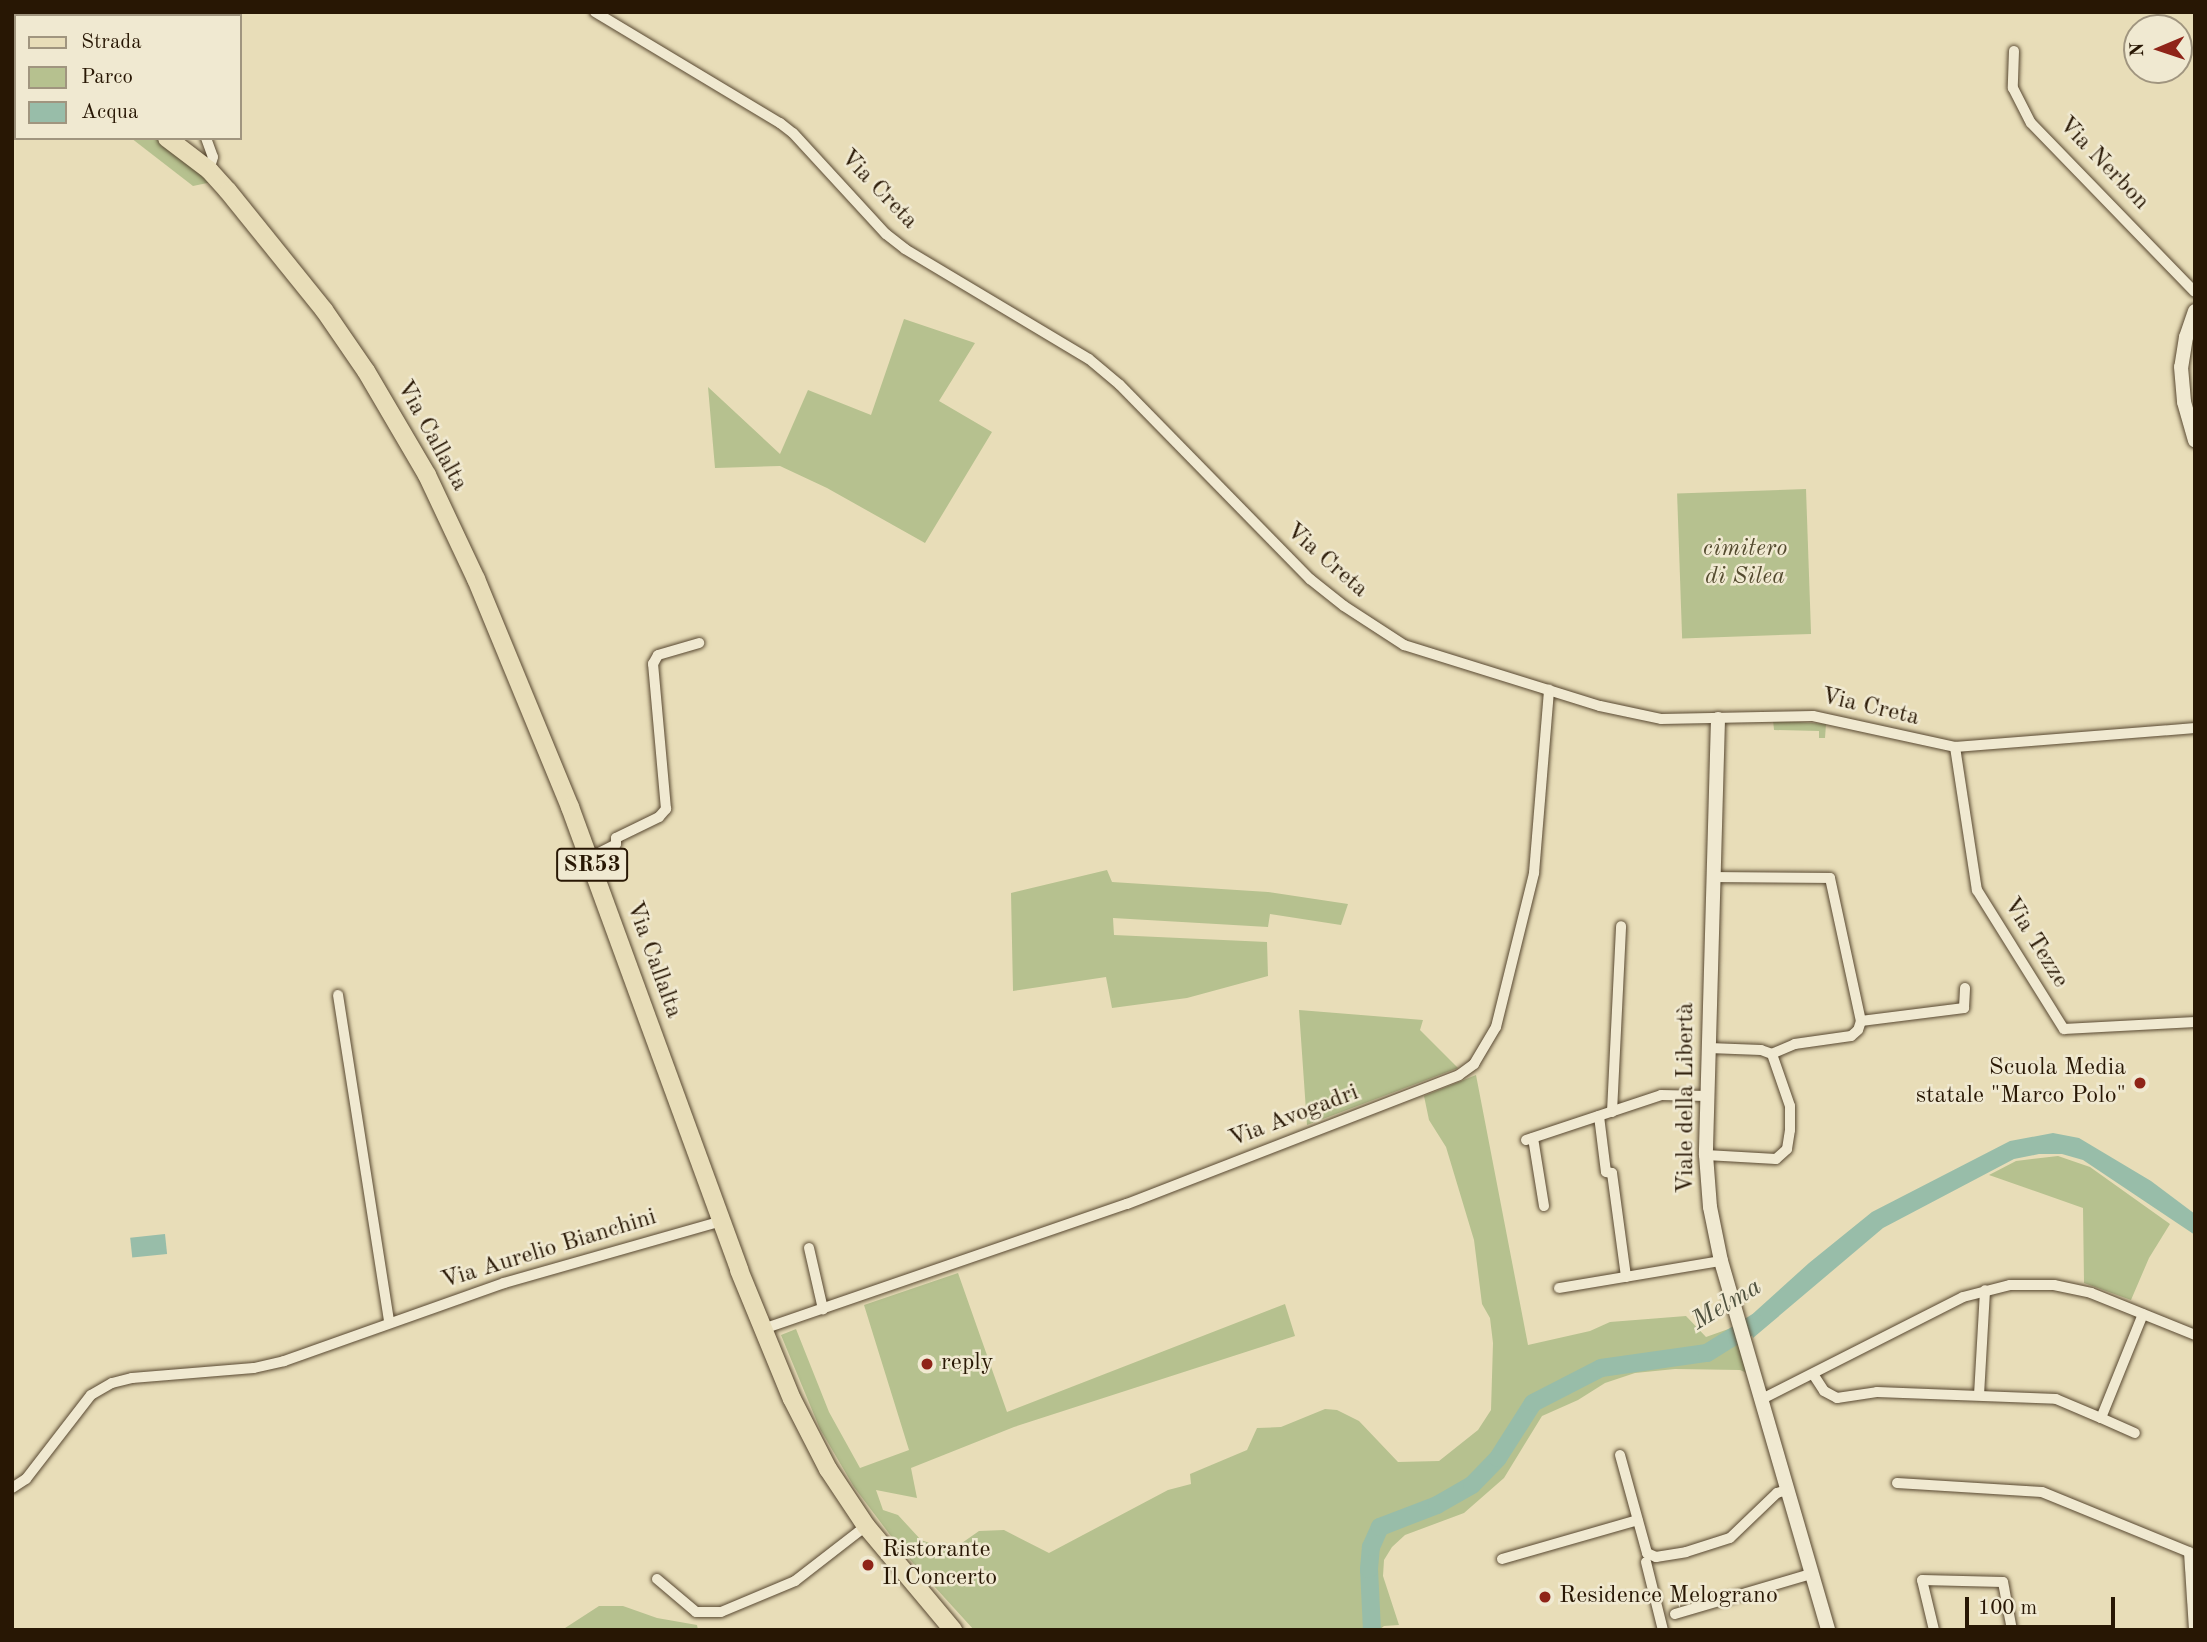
<!DOCTYPE html>
<meta charset="utf-8">
<style>
body{margin:0}
#map{position:relative;width:2207px;height:1642px;overflow:hidden;background:#e8ddb8;font-family:"Old Standard TT",serif}
div>[style]{position:absolute}
[style*='--x']{left:calc(var(--x)*1px);top:calc(var(--y)*1px);width:calc(var(--w)*1px);rotate:calc(var(--a)*1deg)}
.green>*{inset:0;background:#b6c18f;transform-origin:0 0}
.water>*{inset:0;background:#98bda9;transform-origin:0 0}
.river>*{height:18px;margin:-9px;padding:0 9px;transform-origin:9px;border-radius:9px;background:#98bda9}
.roads{filter:drop-shadow(0 0 2px #584831) drop-shadow(0 0 2px #584831)}
.minor>*{height:10px;margin:-5px;padding:0 5px;transform-origin:5px;border-radius:5px;background:#f0e9d1}
.tertiary>*{height:14px;margin:-7px;padding:0 7px;transform-origin:7px;border-radius:7px;background:#f0e9d1}
.primary>*{height:18px;margin:-9px;padding:0 9px;transform-origin:9px;border-radius:9px;background:#e8ddb8}
.dots>*{width:19px;height:19px;translate:-50% -50%;box-sizing:border-box;border:4px solid #f0e9d1;border-radius:50%}
span{translate:-50% -50%;white-space:nowrap;text-align:center;line-height:1.15;-webkit-text-stroke:5px #f0e9d1;paint-order:stroke}
.shield-label span{padding:2px 5px;background:#f0e9d1;border:2px solid;border-radius:5px;-webkit-text-stroke-width:0}
.shield-label{font-size:23px;color:#281704;font-weight:700}
.street-label{font-size:24px;color:#281704}
.park-label{font-size:24px;color:#534a2e;font-style:italic}
.poi-label{font-size:24px;color:#281704}
.right{translate:-100% -50%;text-align:right}
.left{translate:0 -50%;text-align:left}
.water-label{font-size:26px;color:#4f513e;font-style:italic}
.frame{position:absolute;inset:0;border:14px solid #281704;pointer-events:none}
.legend{position:absolute;left:14px;top:14px;width:228px;height:126px;box-sizing:border-box;background:#f0e9d1;border:2px solid #a0957f;margin:0;padding:9px 12px;list-style:none;font-size:21px;color:#281704}
.legend li{display:flex;align-items:center;gap:14px;height:35px}
.legend b{width:35px;border:2px solid #a0957f}
.north{position:absolute;left:2123px;top:14px;width:70px;height:70px;box-sizing:border-box;background:#f0e9d1;border:2px solid #a0957f;border-radius:50%;rotate:268deg;font-size:19px;font-weight:700;line-height:28px;text-align:center;color:#281704}
.north::after{content:'';display:block;margin:auto;width:24px;height:32px;background:#8f2418;clip-path:polygon(50% 0,100% 100%,50% 72%,0 100%)}
.scale{position:absolute;left:1965px;top:1597px;width:150px;height:32px;box-sizing:border-box;border:4px solid #281704;border-top:0;padding-left:9px;font-size:21px;line-height:24px;white-space:nowrap;color:#281704;-webkit-text-stroke:5px #f0e9d1;paint-order:stroke}
</style>
<div id="map">
<div class="green">
<i style="clip-path:polygon(131px 138px,161px 138px,212px 182px,193px 186px)"></i>
<i style="clip-path:polygon(904px 319px,975px 343px,939px 401px,992px 432px,925px 543px,827px 488px,780px 466px,715px 468px,708px 387px,780px 454px,808px 390px,871px 415px)"></i>
<i style="left:1806px;top:489px;width:145px;height:129px;rotate:88deg"></i>
<i style="clip-path:polygon(1773px 720px,1826px 724px,1825px 738px,1819px 738px,1819px 731px,1774px 730px)"></i>
<i style="clip-path:polygon(1107px 870px,1112px 882px,1268px 892px,1348px 904px,1341px 925px,1270px 914px,1268px 927px,1113px 918px,1114px 935px,1267px 942px,1268px 976px,1187px 998px,1112px 1008px,1106px 977px,1013px 991px,1011px 893px)"></i>
<i style="clip-path:polygon(1299px 1010px,1423px 1020px,1420px 1030px,1458px 1068px,1307px 1125px)"></i>
<i style="clip-path:polygon(1476px 1075px,1528px 1345px,1590px 1331px,1610px 1322px,1686px 1316px,1706px 1337px,1734px 1327px,1747px 1373px,1740px 1370px,1675px 1369px,1635px 1373px,1605px 1383px,1578px 1400px,1542px 1416px,1504px 1478px,1464px 1513px,1405px 1535px,1392px 1547px,1384px 1560px,1383px 1576px,1399px 1625px,1384px 1626px,1379px 1630px,974px 1630px,903px 1552px,854px 1487px,820px 1429px,781px 1335px,796px 1329px,829px 1412px,860px 1468px,909px 1450px,864px 1305px,958px 1273px,1007px 1412px,1285px 1304px,1295px 1336px,1014px 1427px,911px 1468px,917px 1498px,876px 1490px,883px 1510px,898px 1515px,921px 1540px,935px 1545px,959px 1545px,979px 1531px,1004px 1530px,1049px 1553px,1168px 1490px,1191px 1484px,1190px 1474px,1247px 1450px,1257px 1428px,1281px 1427px,1325px 1409px,1337px 1410px,1359px 1421px,1398px 1462px,1439px 1461px,1478px 1430px,1491px 1410px,1493px 1343px,1490px 1318px,1482px 1304px,1474px 1240px,1446px 1147px,1429px 1120px,1424px 1096px)"></i>
<i style="clip-path:polygon(2058px 1156px,2090px 1167px,2170px 1224px,2149px 1258px,2131px 1300px,2084px 1283px,2083px 1208px,1989px 1175px,2016px 1161px)"></i>
<i style="clip-path:polygon(599px 1606px,623px 1606px,657px 1618px,697px 1625px,698px 1630px,562px 1630px)"></i>
</div>
<div class="water">
<i style="clip-path:polygon(2053px 1133px,2079px 1138px,2151px 1181px,2195px 1214px,2195px 1235px,2083px 1160px,2062px 1154px,2039px 1154px,2014px 1159px,1883px 1228px,1753px 1338px,1747px 1319px,1809px 1263px,1872px 1212px,2010px 1141px)"></i>
<i style="left:165px;top:1234px;width:20px;height:35px;rotate:84deg"></i>
</div>
<div class="river">
<i style="--x:1372;--y:1630;--w:61;--a:-92.8"></i>
<i style="--x:1369;--y:1569;--w:22;--a:-85"></i>
<i style="--x:1371;--y:1547;--w:22;--a:-66"></i>
<i style="--x:1380;--y:1527;--w:61;--a:-21.1"></i>
<i style="--x:1437;--y:1505;--w:40;--a:-29.7"></i>
<i style="--x:1472;--y:1485;--w:37;--a:-46"></i>
<i style="--x:1498;--y:1458;--w:65;--a:-57.5"></i>
<i style="--x:1533;--y:1403;--w:76;--a:-27.2"></i>
<i style="--x:1601;--y:1368;--w:107;--a:-8.1"></i>
<i style="--x:1707;--y:1353;--w:57;--a:-32"></i>
</div>
<div class="roads">
<div class="minor">
<i style="--x:143;--y:12;--w:4;--a:63"></i>
<i style="--x:595;--y:12;--w:216;--a:31"></i>
<i style="--x:780;--y:123;--w:16;--a:38"></i>
<i style="--x:793;--y:133;--w:137;--a:47.4"></i>
<i style="--x:886;--y:234;--w:24;--a:38"></i>
<i style="--x:905;--y:249;--w:214;--a:30.9"></i>
<i style="--x:1089;--y:359;--w:40;--a:40"></i>
<i style="--x:1120;--y:385;--w:272;--a:45.6"></i>
<i style="--x:1310;--y:579;--w:43;--a:38.5"></i>
<i style="--x:1344;--y:606;--w:72;--a:33"></i>
<i style="--x:1404;--y:645;--w:205;--a:17.3"></i>
<i style="--x:1600;--y:706;--w:62;--a:12"></i>
<i style="--x:1661;--y:719;--w:152;--a:-1.1"></i>
<i style="--x:1813;--y:716;--w:145;--a:12.3"></i>
<i style="--x:1955;--y:747;--w:241;--a:-4.5"></i>
<i style="--x:2014;--y:51;--w:37;--a:92"></i>
<i style="--x:2013;--y:88;--w:39;--a:63"></i>
<i style="--x:2031;--y:123;--w:235;--a:45.9"></i>
<i style="--x:206;--y:138;--w:20;--a:70"></i>
<i style="--x:213;--y:157;--w:14;--a:107"></i>
<i style="--x:1955;--y:747;--w:145;--a:81.3"></i>
<i style="--x:1977;--y:890;--w:164;--a:58"></i>
<i style="--x:2064;--y:1029;--w:131;--a:-3.1"></i>
<i style="--x:589;--y:858;--w:30;--a:-27"></i>
<i style="--x:616;--y:844;--w:6;--a:-90"></i>
<i style="--x:616;--y:838;--w:48;--a:-26"></i>
<i style="--x:659;--y:817;--w:11;--a:-49"></i>
<i style="--x:666;--y:809;--w:146;--a:-95.1"></i>
<i style="--x:653;--y:664;--w:10;--a:-61"></i>
<i style="--x:658;--y:655;--w:43;--a:-16.3"></i>
<i style="--x:1713;--y:877;--w:117;--a:0.5"></i>
<i style="--x:1830;--y:878;--w:146;--a:77.8"></i>
<i style="--x:1861;--y:1021;--w:9;--a:108"></i>
<i style="--x:1858;--y:1030;--w:9;--a:139"></i>
<i style="--x:1851;--y:1036;--w:57;--a:171.9"></i>
<i style="--x:1795;--y:1044;--w:25;--a:157"></i>
<i style="--x:338;--y:995;--w:330;--a:81.1"></i>
<i style="--x:1861;--y:1021;--w:104;--a:-7.2"></i>
<i style="--x:1964;--y:1008;--w:20;--a:-87"></i>
<i style="--x:1612;--y:1112;--w:186;--a:-87.2"></i>
<i style="--x:1599;--y:1116;--w:56;--a:82.9"></i>
<i style="--x:1606;--y:1172;--w:6;--a:9"></i>
<i style="--x:1612;--y:1173;--w:105;--a:82.3"></i>
<i style="--x:1533;--y:1138;--w:69;--a:80.8"></i>
<i style="--x:1526;--y:1140;--w:142;--a:-18.4"></i>
<i style="--x:1661;--y:1095;--w:46;--a:1.2"></i>
<i style="--x:1706;--y:1155;--w:70;--a:3.3"></i>
<i style="--x:1776;--y:1159;--w:15;--a:-42"></i>
<i style="--x:1787;--y:1149;--w:19;--a:-81"></i>
<i style="--x:1790;--y:1130;--w:24;--a:-90"></i>
<i style="--x:1790;--y:1106;--w:55;--a:-109.1"></i>
<i style="--x:1772;--y:1054;--w:12;--a:-160"></i>
<i style="--x:1761;--y:1050;--w:52;--a:-177.8"></i>
<i style="--x:809;--y:1248;--w:63;--a:77.1"></i>
<i style="--x:1559;--y:1288;--w:164;--a:-9.5"></i>
<i style="--x:763;--y:1329;--w:385;--a:-19"></i>
<i style="--x:1127;--y:1204;--w:356;--a:-21.2"></i>
<i style="--x:1459;--y:1075;--w:19;--a:-36"></i>
<i style="--x:1474;--y:1064;--w:43;--a:-59.3"></i>
<i style="--x:1496;--y:1027;--w:159;--a:-76.1"></i>
<i style="--x:1534;--y:873;--w:184;--a:-85.3"></i>
<i style="--x:1813;--y:1374;--w:20;--a:57"></i>
<i style="--x:1824;--y:1391;--w:15;--a:28"></i>
<i style="--x:1837;--y:1398;--w:40;--a:-8.5"></i>
<i style="--x:1877;--y:1392;--w:179;--a:2.2"></i>
<i style="--x:2056;--y:1399;--w:49;--a:22.9"></i>
<i style="--x:2101;--y:1418;--w:112;--a:-68"></i>
<i style="--x:1979;--y:1395;--w:105;--a:-86.7"></i>
<i style="--x:1762;--y:1399;--w:225;--a:-26.9"></i>
<i style="--x:1963;--y:1297;--w:49;--a:-14.3"></i>
<i style="--x:2010;--y:1285;--w:44;--a:0"></i>
<i style="--x:2054;--y:1285;--w:38;--a:12"></i>
<i style="--x:2091;--y:1293;--w:112;--a:22"></i>
<i style="--x:2101;--y:1418;--w:37;--a:24"></i>
<i style="--x:1620;--y:1455;--w:102;--a:74.6"></i>
<i style="--x:1647;--y:1553;--w:10;--a:24"></i>
<i style="--x:1656;--y:1557;--w:30;--a:-9"></i>
<i style="--x:1686;--y:1552;--w:46;--a:-17.7"></i>
<i style="--x:1730;--y:1538;--w:65;--a:-43.8"></i>
<i style="--x:1777;--y:1493;--w:10;--a:-17"></i>
<i style="--x:1897;--y:1483;--w:145;--a:3.6"></i>
<i style="--x:2042;--y:1492;--w:159;--a:22.2"></i>
<i style="--x:2189;--y:1552;--w:78;--a:86.3"></i>
<i style="--x:12;--y:1488;--w:17;--a:-33"></i>
<i style="--x:26;--y:1479;--w:106;--a:-52.3"></i>
<i style="--x:91;--y:1395;--w:24;--a:-30"></i>
<i style="--x:112;--y:1383;--w:21;--a:-14"></i>
<i style="--x:132;--y:1378;--w:122;--a:-4.7"></i>
<i style="--x:254;--y:1368;--w:31;--a:-13"></i>
<i style="--x:284;--y:1361;--w:233;--a:-19.5"></i>
<i style="--x:504;--y:1283;--w:227;--a:-15.9"></i>
<i style="--x:1502;--y:1559;--w:141;--a:-16"></i>
<i style="--x:1646;--y:1562;--w:70;--a:76"></i>
<i style="--x:657;--y:1579;--w:51;--a:40.2"></i>
<i style="--x:696;--y:1612;--w:25;--a:0"></i>
<i style="--x:721;--y:1612;--w:80;--a:-22.7"></i>
<i style="--x:795;--y:1581;--w:90;--a:-37.8"></i>
<i style="--x:1675;--y:1614;--w:142;--a:-16.4"></i>
<i style="--x:1934;--y:1630;--w:51;--a:-103.5"></i>
<i style="--x:1922;--y:1580;--w:81;--a:1.4"></i>
<i style="--x:2003;--y:1582;--w:49;--a:79.4"></i>
</div>
<div class="tertiary">
<i style="--x:2195;--y:311;--w:28;--a:109"></i>
<i style="--x:2186;--y:337;--w:30;--a:99"></i>
<i style="--x:2181;--y:367;--w:35;--a:85"></i>
<i style="--x:2184;--y:402;--w:40;--a:74"></i>
<i style="--x:1718;--y:719;--w:436;--a:91.6"></i>
<i style="--x:1706;--y:1155;--w:52;--a:85.6"></i>
<i style="--x:1710;--y:1207;--w:55;--a:78.5"></i>
<i style="--x:1721;--y:1261;--w:384;--a:73.8"></i>
</div>
<div class="primary">
<i style="--x:14;--y:12;--w:5;--a:53"></i>
<i style="--x:167;--y:138;--w:53;--a:37.3"></i>
<i style="--x:209;--y:170;--w:28;--a:48"></i>
<i style="--x:228;--y:191;--w:153;--a:51.1"></i>
<i style="--x:324;--y:310;--w:74;--a:55.5"></i>
<i style="--x:366;--y:371;--w:121;--a:59.6"></i>
<i style="--x:427;--y:475;--w:115;--a:64.8"></i>
<i style="--x:476;--y:579;--w:247;--a:67.6"></i>
<i style="--x:570;--y:807;--w:493;--a:69.9"></i>
<i style="--x:739;--y:1270;--w:139;--a:67.7"></i>
<i style="--x:792;--y:1399;--w:79;--a:62.8"></i>
<i style="--x:828;--y:1469;--w:69;--a:56.3"></i>
<i style="--x:866;--y:1526;--w:136;--a:50.1"></i>
</div>
</div>
<div class="dots">
<i style="left:2140px;top:1083px;background:#8f2418"></i>
<i style="left:927px;top:1364px;background:#8f2418"></i>
<i style="left:868px;top:1565px;background:#8f2418"></i>
<i style="left:1545px;top:1597px;background:#8f2418"></i>
</div>
<div class="shield-label">
<span style="left:592px;top:865px">SR53</span>
</div>
<div class="street-label">
<span style="left:2103px;top:164px;rotate:46deg">Via Nerbon</span>
<span style="left:878px;top:190px;rotate:46deg">Via Creta</span>
<span style="left:431px;top:436px;rotate:61deg">Via Callalta</span>
<span style="left:1326px;top:561px;rotate:41deg">Via Creta</span>
<span style="left:1870px;top:708px;rotate:13deg">Via Creta</span>
<span style="left:2035px;top:943px;rotate:58deg">Via Tezze</span>
<span style="left:653px;top:960px;rotate:70deg">Via Callalta</span>
<span style="left:1687px;top:1098px;rotate:-90deg">Viale della Libertà</span>
<span style="left:1294px;top:1117px;rotate:-21deg">Via Avogadri</span>
<span style="left:549px;top:1250px;rotate:-17deg">Via Aurelio Bianchini</span>
</div>
<div class="park-label">
<span style="left:1745px;top:564px">cimitero<br>di Silea</span>
</div>
<div class="poi-label">
<span class="right" style="left:2126px;top:1083px">Scuola Media<br>statale "Marco Polo"</span>
<span class="left" style="left:941px;top:1364px">reply</span>
<span class="left" style="left:882px;top:1565px">Ristorante<br>Il Concerto</span>
<span class="left" style="left:1559px;top:1597px">Residence Melograno</span>
</div>
<div class="water-label">
<span style="left:1727px;top:1305px;rotate:-31deg">Melma</span>
</div>
<div class="frame"></div>
<ul class="legend">
<li><b style="height:9px;background:#e8ddb8"></b>Strada</li>
<li><b style="height:19px;background:#b6c18f"></b>Parco</li>
<li><b style="height:19px;background:#98bda9"></b>Acqua</li>
</ul>
<div class="north">N</div>
<div class="scale">100 m</div>
</div>
